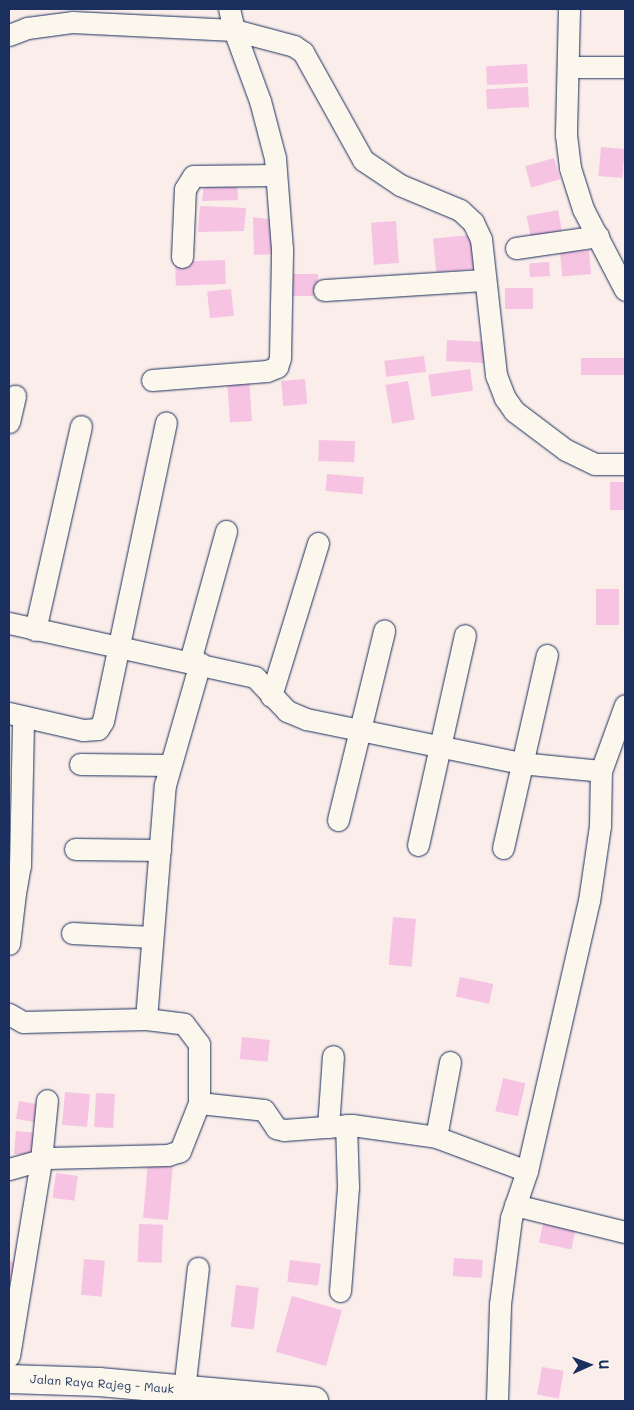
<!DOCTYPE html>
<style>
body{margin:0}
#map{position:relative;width:634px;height:1410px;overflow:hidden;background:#faedea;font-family:Mali,sans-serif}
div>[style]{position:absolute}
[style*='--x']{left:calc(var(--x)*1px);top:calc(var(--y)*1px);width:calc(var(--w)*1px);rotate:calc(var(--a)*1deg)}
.building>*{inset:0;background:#f6c3e2;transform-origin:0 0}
.roads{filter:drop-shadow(0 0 1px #1b2f5e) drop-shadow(0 0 1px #1b2f5e)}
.minor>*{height:21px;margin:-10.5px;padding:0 10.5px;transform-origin:10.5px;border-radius:10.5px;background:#fbf7ec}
.secondary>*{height:28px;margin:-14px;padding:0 14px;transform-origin:14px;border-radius:14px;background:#fbf7ec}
span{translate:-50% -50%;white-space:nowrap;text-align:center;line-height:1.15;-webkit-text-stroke:4.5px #fbf7ec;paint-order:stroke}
.street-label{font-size:12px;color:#1b2f5e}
.frame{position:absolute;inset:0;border:10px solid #1b2f5e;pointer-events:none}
.north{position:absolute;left:564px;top:1340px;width:50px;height:50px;-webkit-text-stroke:4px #fbf7ec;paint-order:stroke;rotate:88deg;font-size:14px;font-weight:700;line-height:20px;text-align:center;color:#1b2f5e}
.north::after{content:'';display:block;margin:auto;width:18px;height:22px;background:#1b2f5e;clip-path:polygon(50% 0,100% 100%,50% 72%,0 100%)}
</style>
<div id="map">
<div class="building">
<i style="left:527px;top:64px;width:19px;height:41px;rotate:87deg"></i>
<i style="left:528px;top:87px;width:20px;height:42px;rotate:87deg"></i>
<i style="left:601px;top:147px;width:24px;height:29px;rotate:5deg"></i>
<i style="left:554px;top:158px;width:22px;height:30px;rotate:74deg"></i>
<i style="clip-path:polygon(237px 175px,238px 200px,202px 201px,205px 177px)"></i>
<i style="clip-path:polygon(200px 206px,246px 208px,244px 231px,198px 232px)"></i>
<i style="left:558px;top:210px;width:21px;height:32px;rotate:79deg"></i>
<i style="clip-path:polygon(253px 217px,275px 220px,275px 254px,254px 255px)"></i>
<i style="left:396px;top:221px;width:42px;height:25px;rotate:86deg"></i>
<i style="left:472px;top:235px;width:34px;height:39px;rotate:85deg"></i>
<i style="left:589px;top:250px;width:24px;height:29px;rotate:85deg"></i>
<i style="left:225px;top:260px;width:24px;height:50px;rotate:88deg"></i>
<i style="left:549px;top:262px;width:14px;height:20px;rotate:86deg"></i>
<i style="left:290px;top:274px;width:28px;height:22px"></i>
<i style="left:533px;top:288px;width:21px;height:28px;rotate:90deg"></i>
<i style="left:231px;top:289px;width:27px;height:24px;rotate:84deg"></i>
<i style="left:447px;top:340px;width:38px;height:21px;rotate:3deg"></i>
<i style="left:424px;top:356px;width:16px;height:40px;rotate:83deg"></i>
<i style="left:581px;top:358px;width:44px;height:17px"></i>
<i style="left:470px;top:369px;width:22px;height:42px;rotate:82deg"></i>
<i style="left:249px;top:378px;width:43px;height:22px;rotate:86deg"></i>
<i style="left:305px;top:379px;width:25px;height:24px;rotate:85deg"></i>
<i style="left:408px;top:381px;width:39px;height:23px;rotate:80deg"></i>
<i style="left:319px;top:440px;width:36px;height:21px;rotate:2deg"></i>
<i style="left:327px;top:474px;width:37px;height:17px;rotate:5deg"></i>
<i style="left:610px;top:482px;width:15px;height:28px"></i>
<i style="left:596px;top:589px;width:23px;height:36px"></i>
<i style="left:393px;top:917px;width:23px;height:48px;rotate:5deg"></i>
<i style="left:460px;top:977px;width:34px;height:20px;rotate:12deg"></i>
<i style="left:242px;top:1037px;width:28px;height:22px;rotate:6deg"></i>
<i style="left:503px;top:1078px;width:23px;height:34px;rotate:13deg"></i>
<i style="left:65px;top:1092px;width:25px;height:33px;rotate:5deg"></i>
<i style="left:96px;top:1093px;width:19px;height:34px;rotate:3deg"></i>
<i style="left:19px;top:1101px;width:27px;height:18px;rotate:10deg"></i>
<i style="left:16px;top:1131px;width:22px;height:23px;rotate:5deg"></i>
<i style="left:148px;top:1162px;width:25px;height:56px;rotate:5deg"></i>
<i style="left:56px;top:1173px;width:22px;height:25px;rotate:8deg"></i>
<i style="left:139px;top:1224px;width:24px;height:38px;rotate:2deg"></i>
<i style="left:543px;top:1224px;width:33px;height:19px;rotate:12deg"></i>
<i style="left:454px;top:1258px;width:29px;height:18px;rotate:4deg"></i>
<i style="left:84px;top:1259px;width:21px;height:36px;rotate:5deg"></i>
<i style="left:290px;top:1260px;width:31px;height:22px;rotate:7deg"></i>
<i style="clip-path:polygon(9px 1261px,20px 1264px,15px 1283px,9px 1281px)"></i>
<i style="left:236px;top:1285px;width:23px;height:42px;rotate:7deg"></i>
<i style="left:292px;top:1296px;width:52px;height:58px;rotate:16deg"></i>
<i style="left:542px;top:1367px;width:22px;height:28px;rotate:10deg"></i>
</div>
<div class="roads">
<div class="minor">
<i style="--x:569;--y:9;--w:126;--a:91.4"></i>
<i style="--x:566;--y:135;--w:33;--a:83"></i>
<i style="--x:570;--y:168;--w:43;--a:72.4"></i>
<i style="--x:583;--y:209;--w:91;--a:62.6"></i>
<i style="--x:234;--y:30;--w:62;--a:14.9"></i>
<i style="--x:294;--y:46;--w:11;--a:34"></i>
<i style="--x:303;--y:52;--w:124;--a:60.9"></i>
<i style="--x:363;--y:160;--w:45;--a:34"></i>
<i style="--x:400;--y:185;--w:65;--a:22.6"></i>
<i style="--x:460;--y:210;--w:18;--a:43"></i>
<i style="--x:473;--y:222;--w:19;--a:65"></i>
<i style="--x:481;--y:239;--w:137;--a:83.7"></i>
<i style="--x:496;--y:375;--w:25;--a:69"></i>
<i style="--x:505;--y:398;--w:16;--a:55"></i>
<i style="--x:514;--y:411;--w:65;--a:36.9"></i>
<i style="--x:566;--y:450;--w:32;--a:26"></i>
<i style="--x:595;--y:464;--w:30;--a:0"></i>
<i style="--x:9;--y:35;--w:19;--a:-21"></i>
<i style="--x:27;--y:28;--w:45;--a:-7.6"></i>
<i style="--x:72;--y:22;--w:162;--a:2.8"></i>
<i style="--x:234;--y:30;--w:22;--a:-103"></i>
<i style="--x:568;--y:67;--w:57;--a:0"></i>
<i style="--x:516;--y:248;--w:83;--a:-8.3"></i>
<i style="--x:182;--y:257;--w:68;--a:-87.5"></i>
<i style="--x:185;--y:189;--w:15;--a:-58"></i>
<i style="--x:193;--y:176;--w:83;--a:-0.7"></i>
<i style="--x:324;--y:290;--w:161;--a:-3.6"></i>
<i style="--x:152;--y:380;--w:115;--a:-4.5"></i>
<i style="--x:267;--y:371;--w:11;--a:-22"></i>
<i style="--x:277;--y:367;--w:9;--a:-72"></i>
<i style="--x:280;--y:358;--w:109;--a:-88.9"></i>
<i style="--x:282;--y:249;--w:91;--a:-94.4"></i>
<i style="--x:275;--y:158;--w:59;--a:-104.7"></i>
<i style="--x:260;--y:101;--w:76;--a:-110.1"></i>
<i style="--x:9;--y:422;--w:27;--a:-77"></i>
<i style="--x:9;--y:623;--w:252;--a:12.4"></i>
<i style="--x:255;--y:677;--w:47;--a:46.7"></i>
<i style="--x:287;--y:711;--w:21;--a:23"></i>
<i style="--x:306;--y:719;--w:218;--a:11.6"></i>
<i style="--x:520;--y:763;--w:81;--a:5.6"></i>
<i style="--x:35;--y:630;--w:209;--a:-77.3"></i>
<i style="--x:190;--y:661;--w:135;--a:-74.5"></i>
<i style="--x:271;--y:696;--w:160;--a:-72.9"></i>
<i style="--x:9;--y:713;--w:76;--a:12.9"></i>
<i style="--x:83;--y:730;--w:15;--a:-4"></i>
<i style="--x:98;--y:729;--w:9;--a:-58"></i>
<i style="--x:103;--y:721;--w:305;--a:-78.1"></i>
<i style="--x:80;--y:764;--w:89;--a:0.6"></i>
<i style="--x:338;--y:820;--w:195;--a:-76.3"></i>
<i style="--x:418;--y:845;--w:215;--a:-77.4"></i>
<i style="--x:503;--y:848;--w:198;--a:-77.2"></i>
<i style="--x:75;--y:849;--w:85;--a:0.7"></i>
<i style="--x:9;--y:887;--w:8;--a:45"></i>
<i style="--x:15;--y:893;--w:51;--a:96.7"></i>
<i style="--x:15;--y:893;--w:27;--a:-80"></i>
<i style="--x:20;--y:866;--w:148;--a:-88.8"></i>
<i style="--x:72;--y:933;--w:80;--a:2.9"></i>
<i style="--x:9;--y:1014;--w:16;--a:30"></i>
<i style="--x:23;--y:1022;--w:123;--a:-1.4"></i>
<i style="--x:146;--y:1019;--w:38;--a:7"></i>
<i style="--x:184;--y:1024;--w:25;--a:53"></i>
<i style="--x:199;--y:1044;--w:59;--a:90"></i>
<i style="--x:199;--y:1103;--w:52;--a:111.6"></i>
<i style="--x:180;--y:1151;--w:13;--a:162"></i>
<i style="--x:168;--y:1155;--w:120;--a:178.6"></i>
<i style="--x:48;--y:1158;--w:41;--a:164.2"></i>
<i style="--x:146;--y:1019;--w:235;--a:-85.4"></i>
<i style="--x:165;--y:785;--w:127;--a:-74"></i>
<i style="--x:450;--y:1062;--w:76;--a:100.6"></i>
<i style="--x:436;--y:1137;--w:97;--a:20.5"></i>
<i style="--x:199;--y:1103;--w:65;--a:6.1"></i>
<i style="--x:264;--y:1110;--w:22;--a:56"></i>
<i style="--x:276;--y:1128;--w:8;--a:14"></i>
<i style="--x:284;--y:1130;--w:68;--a:-4.2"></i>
<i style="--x:352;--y:1125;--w:85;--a:8.1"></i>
<i style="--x:328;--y:1127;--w:71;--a:-86"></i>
<i style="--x:515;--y:1205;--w:113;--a:13.8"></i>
<i style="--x:340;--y:1291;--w:104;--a:-85.6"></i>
<i style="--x:348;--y:1187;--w:62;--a:-91.8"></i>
<i style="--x:9;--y:1356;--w:199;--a:-80.7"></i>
<i style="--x:41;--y:1160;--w:60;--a:-84.3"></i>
<i style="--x:184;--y:1390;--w:123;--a:-83.5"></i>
<i style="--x:497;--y:1401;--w:97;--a:-88.2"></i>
<i style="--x:500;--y:1304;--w:87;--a:-82.7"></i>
<i style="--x:511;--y:1218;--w:50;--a:-71.2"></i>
<i style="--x:527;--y:1171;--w:277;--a:-77.1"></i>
<i style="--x:589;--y:901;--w:76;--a:-81.7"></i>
<i style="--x:600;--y:826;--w:55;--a:-89"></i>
<i style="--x:601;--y:771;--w:70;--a:-70"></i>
</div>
<div class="secondary">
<i style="--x:9;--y:1379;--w:90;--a:1.9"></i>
<i style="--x:99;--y:1382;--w:216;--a:5.1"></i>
</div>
</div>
<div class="street-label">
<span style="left:102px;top:1384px;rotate:4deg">Jalan Raya Rajeg - Mauk</span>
</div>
<div class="frame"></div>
<div class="north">U</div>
</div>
